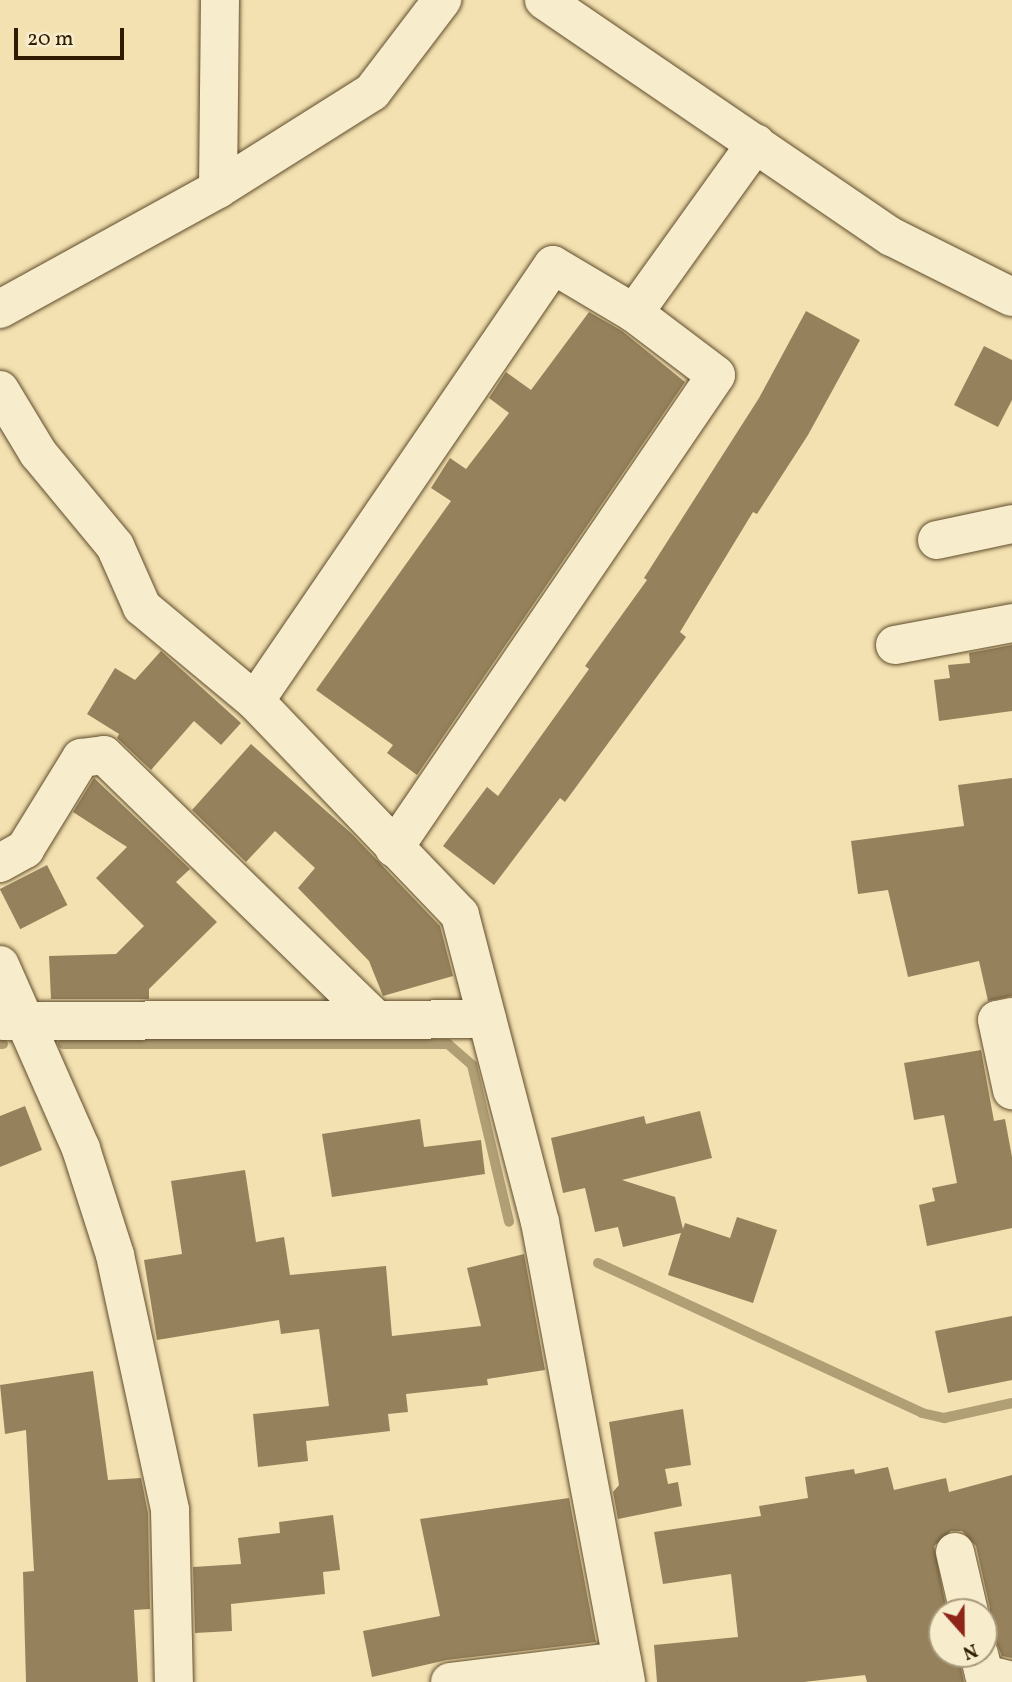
<!DOCTYPE html>
<style>
body{margin:0}
#map{position:relative;width:1012px;height:1682px;overflow:hidden;background:#f3e1b1;font-family:Vollkorn,serif}
div>[style]{position:absolute}
[style*='--x']{left:calc(var(--x)*1px);top:calc(var(--y)*1px);width:calc(var(--w)*1px);rotate:calc(var(--a)*1deg)}
.stream>*{height:10px;margin:-5px;padding:0 5px;transform-origin:5px;border-radius:5px;background:#b09e75}
.building>*{inset:0;background:#95825c;transform-origin:0 0}
.roads{filter:drop-shadow(0 0 2px #604d2c) drop-shadow(0 0 2px #604d2c)}
.minor>*{height:38px;margin:-19px;padding:0 19px;transform-origin:19px;border-radius:19px;background:#f7eccc}
span{translate:-50% -50%;white-space:nowrap;text-align:center;line-height:1.15;-webkit-text-stroke:6px #f7eccc;paint-order:stroke}
.north{position:absolute;left:928px;top:1598px;width:70px;height:70px;box-sizing:border-box;background:#f7eccc;border:2px solid #a7997a;border-radius:50%;rotate:159deg;font-size:19px;font-weight:700;line-height:28px;text-align:center;color:#2f1c00}
.north::after{content:'';display:block;margin:auto;width:24px;height:32px;background:#8f2418;clip-path:polygon(50% 0,100% 100%,50% 72%,0 100%)}
.scale{position:absolute;left:14px;top:28px;width:110px;height:32px;box-sizing:border-box;border:4px solid #2f1c00;border-top:0;padding-left:9px;font-size:21px;line-height:24px;white-space:nowrap;color:#2f1c00;-webkit-text-stroke:5px #f7eccc;paint-order:stroke}
</style>
<div id="map">
<div class="stream">
<i style="--x:0;--y:1044;--w:3;--a:0"></i>
<i style="--x:63;--y:1044;--w:385;--a:0"></i>
<i style="--x:448;--y:1044;--w:32;--a:41"></i>
<i style="--x:472;--y:1065;--w:161;--a:76.7"></i>
<i style="--x:598;--y:1263;--w:357;--a:24.8"></i>
<i style="--x:922;--y:1413;--w:23;--a:13"></i>
<i style="--x:944;--y:1418;--w:70;--a:-12.4"></i>
</div>
<div class="building">
<i style="clip-path:polygon(806px 311px,860px 340px,808px 435px,757px 514px,753px 512px,680px 632px,686px 637px,565px 802px,560px 798px,494px 885px,443px 846px,487px 787px,498px 796px,589px 669px,585px 666px,647px 580px,644px 578px,759px 398px)"></i>
<i style="clip-path:polygon(589px 312px,622px 331px,685px 382px,417px 775px,387px 753px,393px 745px,316px 690px,451px 501px,431px 488px,450px 458px,466px 469px,509px 413px,489px 398px,506px 372px,531px 390px)"></i>
<i style="clip-path:polygon(984px 346px,1012px 360px,1012px 400px,998px 427px,954px 405px)"></i>
<i style="clip-path:polygon(1012px 645px,1012px 711px,939px 721px,934px 680px,950px 678px,948px 665px,970px 663px,969px 653px)"></i>
<i style="clip-path:polygon(161px 651px,241px 723px,221px 745px,194px 721px,151px 770px,117px 738px,119px 734px,87px 714px,115px 668px,135px 680px)"></i>
<i style="clip-path:polygon(251px 744px,352px 834px,440px 926px,453px 976px,383px 996px,369px 961px,298px 888px,315px 868px,275px 831px,246px 862px,192px 810px)"></i>
<i style="clip-path:polygon(94px 778px,190px 869px,176px 882px,217px 922px,149px 989px,149px 999px,51px 999px,49px 956px,116px 954px,144px 926px,96px 878px,127px 847px,73px 812px)"></i>
<i style="clip-path:polygon(1012px 778px,1012px 996px,988px 1001px,979px 961px,908px 977px,888px 890px,858px 894px,851px 841px,964px 826px,958px 785px)"></i>
<i style="left:47px;top:865px;width:45px;height:53px;rotate:63deg"></i>
<i style="clip-path:polygon(981px 1050px,994px 1121px,1005px 1119px,1012px 1157px,1012px 1228px,927px 1246px,919px 1205px,935px 1201px,932px 1188px,957px 1183px,944px 1115px,914px 1120px,904px 1063px)"></i>
<i style="clip-path:polygon(25px 1106px,42px 1150px,0 1167px,0 1116px)"></i>
<i style="clip-path:polygon(700px 1111px,712px 1158px,622px 1180px,675px 1197px,683px 1229px,685px 1223px,730px 1238px,737px 1217px,777px 1230px,753px 1303px,668px 1275px,681px 1233px,623px 1247px,618px 1227px,595px 1232px,585px 1188px,563px 1193px,551px 1138px,644px 1116px,646px 1124px)"></i>
<i style="clip-path:polygon(420px 1119px,424px 1147px,481px 1140px,485px 1174px,332px 1197px,322px 1134px)"></i>
<i style="clip-path:polygon(245px 1170px,256px 1242px,284px 1237px,290px 1275px,386px 1266px,392px 1336px,481px 1326px,467px 1268px,524px 1254px,545px 1370px,487px 1379px,488px 1385px,406px 1394px,408px 1412px,388px 1414px,390px 1431px,306px 1441px,308px 1461px,258px 1467px,253px 1414px,329px 1406px,319px 1329px,281px 1334px,279px 1320px,157px 1340px,144px 1260px,182px 1254px,171px 1181px)"></i>
<i style="clip-path:polygon(1012px 1316px,1012px 1380px,948px 1393px,935px 1331px)"></i>
<i style="clip-path:polygon(93px 1371px,108px 1480px,141px 1478px,148px 1513px,150px 1609px,134px 1610px,138px 1682px,26px 1682px,23px 1572px,34px 1571px,26px 1430px,5px 1434px,0 1385px)"></i>
<i style="clip-path:polygon(683px 1409px,691px 1465px,665px 1469px,668px 1484px,678px 1482px,682px 1506px,618px 1519px,613px 1492px,619px 1485px,609px 1422px)"></i>
<i style="clip-path:polygon(888px 1467px,894px 1490px,946px 1478px,949px 1492px,1012px 1475px,1012px 1658px,1002px 1656px,995px 1639px,984px 1633px,990px 1608px,976px 1546px,962px 1531px,951px 1531px,934px 1546px,947px 1612px,942px 1612px,942px 1654px,958px 1654px,964px 1682px,867px 1682px,865px 1675px,804px 1682px,657px 1682px,654px 1645px,738px 1637px,731px 1574px,663px 1584px,654px 1532px,761px 1516px,759px 1506px,808px 1498px,805px 1477px,854px 1469px,855px 1474px)"></i>
<i style="clip-path:polygon(569px 1498px,596px 1642px,447px 1660px,372px 1677px,363px 1631px,440px 1616px,420px 1519px)"></i>
<i style="clip-path:polygon(333px 1515px,340px 1570px,323px 1572px,325px 1594px,231px 1604px,232px 1631px,195px 1633px,193px 1567px,241px 1564px,238px 1538px,280px 1533px,279px 1522px)"></i>
</div>
<div class="roads">
<div class="minor">
<i style="--x:544;--y:0;--w:421;--a:34.3"></i>
<i style="--x:892;--y:237;--w:134;--a:26.6"></i>
<i style="--x:218;--y:189;--w:189;--a:-89.4"></i>
<i style="--x:0;--y:309;--w:249;--a:-28.8"></i>
<i style="--x:218;--y:189;--w:182;--a:-32.2"></i>
<i style="--x:372;--y:92;--w:116;--a:-52.7"></i>
<i style="--x:0;--y:390;--w:74;--a:58.9"></i>
<i style="--x:38;--y:453;--w:121;--a:50.4"></i>
<i style="--x:115;--y:546;--w:67;--a:66.1"></i>
<i style="--x:142;--y:607;--w:147;--a:39.8"></i>
<i style="--x:255;--y:701;--w:296;--a:46.2"></i>
<i style="--x:460;--y:915;--w:317;--a:75.4"></i>
<i style="--x:540;--y:1222;--w:468;--a:79.4"></i>
<i style="--x:937;--y:540;--w:77;--a:-12"></i>
<i style="--x:895;--y:645;--w:119;--a:-10.6"></i>
<i style="--x:255;--y:701;--w:528;--a:-55.65"></i>
<i style="--x:553;--y:265;--w:94;--a:30.7"></i>
<i style="--x:394;--y:848;--w:572;--a:-55.75"></i>
<i style="--x:716;--y:375;--w:103;--a:-142.9"></i>
<i style="--x:634;--y:313;--w:209;--a:-54.3"></i>
<i style="--x:0;--y:863;--w:29;--a:-29"></i>
<i style="--x:25;--y:849;--w:107;--a:-58.4"></i>
<i style="--x:81;--y:758;--w:23;--a:-7"></i>
<i style="--x:104;--y:755;--w:376;--a:44.2"></i>
<i style="--x:0;--y:965;--w:201;--a:66.2"></i>
<i style="--x:81;--y:1149;--w:111;--a:72.2"></i>
<i style="--x:115;--y:1255;--w:261;--a:77.8"></i>
<i style="--x:170;--y:1510;--w:172;--a:88.7"></i>
<i style="--x:1012;--y:1017;--w:15;--a:169"></i>
<i style="--x:997;--y:1020;--w:72;--a:77.9"></i>
<i style="--x:2;--y:1021;--w:485;--a:-0.2"></i>
<i style="--x:955;--y:1552;--w:62;--a:76.9"></i>
<i style="--x:979;--y:1654;--w:21;--a:76"></i>
<i style="--x:984;--y:1674;--w:29;--a:14"></i>
<i style="--x:450;--y:1682;--w:173;--a:-7"></i>
</div>
</div>
<div class="north">N</div>
<div class="scale">20 m</div>
</div>
